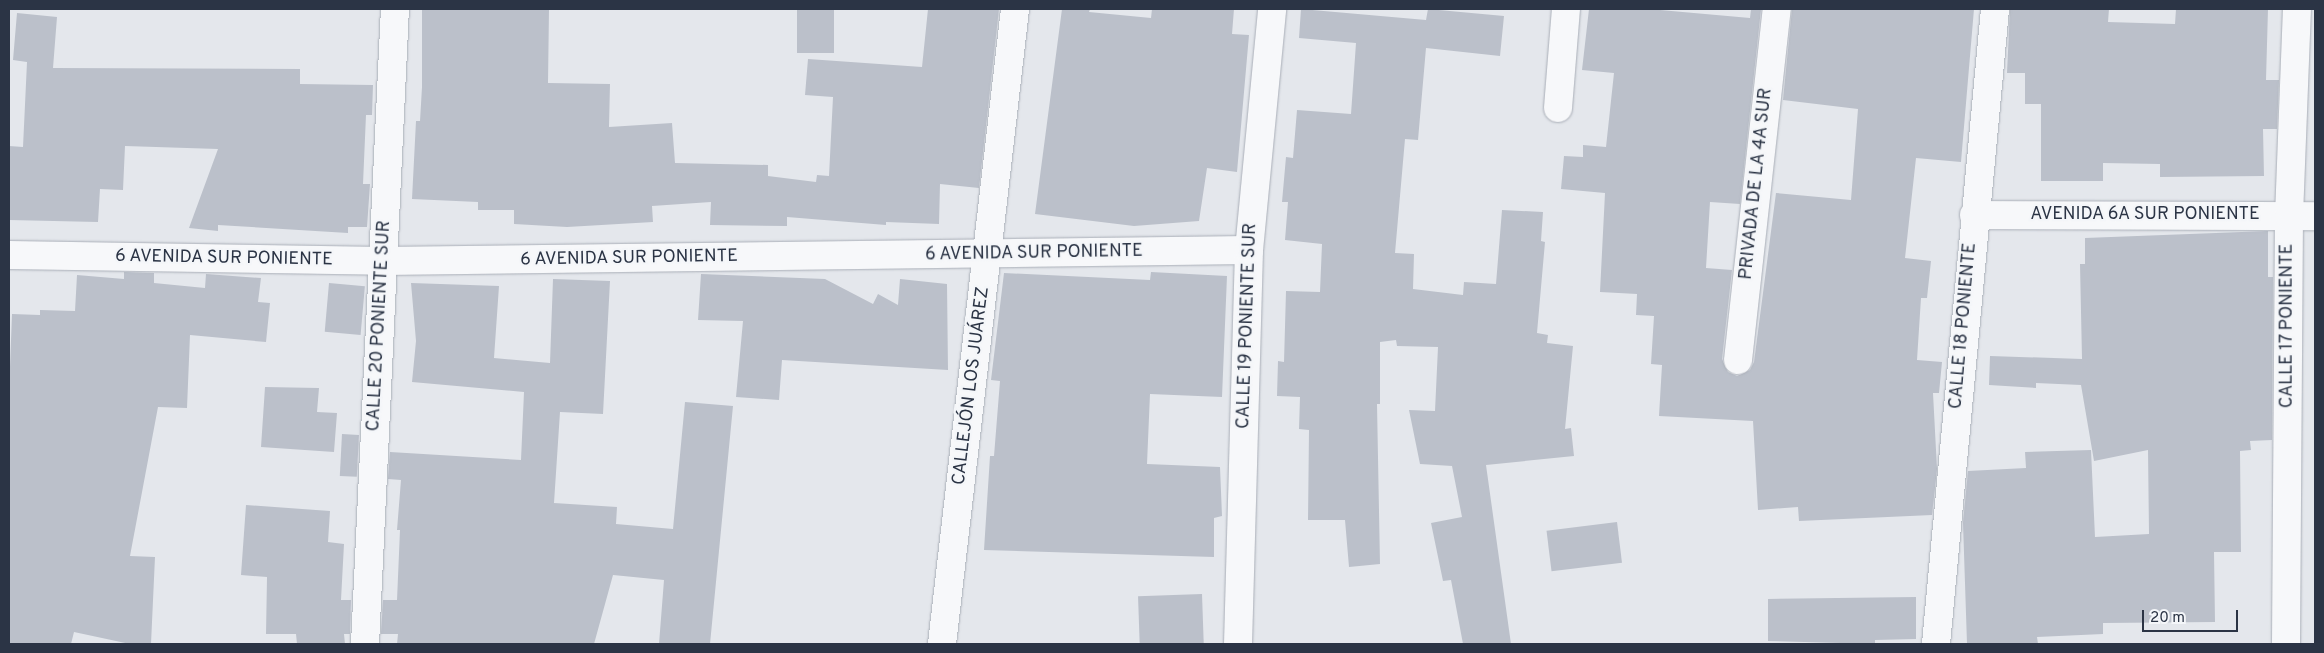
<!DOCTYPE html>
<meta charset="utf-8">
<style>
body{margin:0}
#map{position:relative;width:2324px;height:653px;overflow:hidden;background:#e4e7ec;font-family:Overpass,sans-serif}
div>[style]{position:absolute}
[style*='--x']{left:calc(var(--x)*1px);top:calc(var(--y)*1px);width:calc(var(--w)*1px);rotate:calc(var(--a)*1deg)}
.building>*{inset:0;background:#bbc0ca;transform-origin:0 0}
.roads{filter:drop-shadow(0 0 1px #a9aeb7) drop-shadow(0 0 1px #a9aeb7)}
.minor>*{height:28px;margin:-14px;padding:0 14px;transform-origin:14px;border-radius:14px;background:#f7f8fa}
span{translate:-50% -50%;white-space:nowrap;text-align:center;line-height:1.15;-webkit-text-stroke:4.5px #f4f6f9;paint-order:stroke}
.street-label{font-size:18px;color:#2b3445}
.frame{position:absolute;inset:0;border:10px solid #2b3445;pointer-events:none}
.scale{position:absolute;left:2142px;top:610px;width:96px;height:22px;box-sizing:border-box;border:2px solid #2b3445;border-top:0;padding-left:6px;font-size:15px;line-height:18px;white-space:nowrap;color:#2b3445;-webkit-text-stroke:4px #f4f6f9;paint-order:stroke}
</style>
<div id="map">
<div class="building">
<i style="clip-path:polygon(422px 9px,549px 9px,548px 83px,610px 84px,609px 127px,672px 123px,675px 163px,768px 165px,768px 176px,816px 182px,817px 175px,829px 176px,833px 97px,805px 95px,808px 59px,922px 67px,928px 9px,999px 9px,979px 188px,940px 184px,939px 224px,886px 222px,886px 225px,787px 217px,787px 226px,710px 225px,711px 202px,652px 206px,653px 222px,567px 227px,514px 224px,514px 210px,478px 210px,478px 202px,412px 199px,416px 121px,420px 121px,422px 87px)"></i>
<i style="left:797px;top:9px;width:37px;height:44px"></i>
<i style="clip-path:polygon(1062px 9px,1090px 9px,1089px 12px,1151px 18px,1152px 9px,1234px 9px,1232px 34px,1249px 35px,1237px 172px,1207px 168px,1199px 221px,1134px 226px,1035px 214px)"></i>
<i style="clip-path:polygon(1301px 9px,1426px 20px,1428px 9px,1504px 16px,1500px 56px,1426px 48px,1418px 140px,1405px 139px,1395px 253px,1414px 254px,1413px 289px,1463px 295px,1464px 282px,1496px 284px,1502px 210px,1543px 212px,1541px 241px,1545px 242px,1537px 333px,1548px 335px,1547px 343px,1573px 346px,1565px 429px,1571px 428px,1574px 456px,1486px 465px,1511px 644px,1463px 644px,1451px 580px,1443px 581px,1431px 523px,1462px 517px,1452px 466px,1420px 464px,1409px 410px,1435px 411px,1438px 347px,1397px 346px,1396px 340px,1380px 342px,1380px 404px,1377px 404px,1380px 564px,1349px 567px,1345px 520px,1308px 520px,1309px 430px,1299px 429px,1300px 397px,1277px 396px,1278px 361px,1284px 362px,1286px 291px,1320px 292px,1322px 244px,1285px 240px,1288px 202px,1282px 202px,1286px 157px,1293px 158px,1297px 110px,1351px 114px,1356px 43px,1299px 38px)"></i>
<i style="clip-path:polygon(1589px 9px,1649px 9px,1750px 18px,1751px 9px,1761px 9px,1740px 204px,1710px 202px,1706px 268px,1732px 270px,1722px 359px,1728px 372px,1737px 376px,1750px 370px,1754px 362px,1776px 193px,1851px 200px,1858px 109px,1783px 100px,1792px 9px,1974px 9px,1961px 162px,1916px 158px,1905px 258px,1931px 261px,1927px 298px,1921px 298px,1917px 360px,1942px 362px,1939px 393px,1933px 393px,1937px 469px,1932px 515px,1799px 521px,1798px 507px,1758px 510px,1753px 421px,1659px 416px,1662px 365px,1651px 364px,1654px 316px,1636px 315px,1637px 294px,1600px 292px,1605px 193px,1561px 189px,1564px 156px,1583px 157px,1583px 145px,1606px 147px,1614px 73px,1582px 70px)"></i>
<i style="clip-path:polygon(2010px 9px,2109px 9px,2108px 22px,2175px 24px,2176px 9px,2268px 9px,2266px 80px,2279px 80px,2277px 129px,2263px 129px,2264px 176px,2160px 177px,2160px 164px,2103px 163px,2103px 181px,2041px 181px,2041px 104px,2025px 104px,2025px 73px,2007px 73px)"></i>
<i style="clip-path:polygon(17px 13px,57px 17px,53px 68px,300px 69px,300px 84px,373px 85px,372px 115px,366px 115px,363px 184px,370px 184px,367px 227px,348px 227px,348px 233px,218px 225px,218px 231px,189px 228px,218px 149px,125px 146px,123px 190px,100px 189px,98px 222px,9px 220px,9px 146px,23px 147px,27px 62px,13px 60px)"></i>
<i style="clip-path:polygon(2268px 231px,2268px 277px,2273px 277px,2272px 440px,2250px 441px,2251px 450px,2240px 451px,2241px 552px,2214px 552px,2215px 622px,2103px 623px,2103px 634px,2037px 637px,2038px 644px,1967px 644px,1963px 523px,1968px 471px,2026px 468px,2025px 452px,2091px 450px,2095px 537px,2149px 534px,2148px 450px,2094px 461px,2081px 385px,2036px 383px,2036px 388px,1989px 385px,1990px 356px,2082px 359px,2080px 264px,2085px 264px,2085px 238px)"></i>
<i style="clip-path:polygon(124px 272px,154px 273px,154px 283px,205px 288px,206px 274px,261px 278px,258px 302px,270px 303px,266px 342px,190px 335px,187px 408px,158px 407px,130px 556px,155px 557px,151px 644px,130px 644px,74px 632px,71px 644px,9px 644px,9px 393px,12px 314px,40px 315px,40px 310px,75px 311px,77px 275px,124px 279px)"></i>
<i style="clip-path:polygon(1151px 272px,1227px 276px,1222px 397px,1150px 394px,1147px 464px,1220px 467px,1222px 516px,1214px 518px,1214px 557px,984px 550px,990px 456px,994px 456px,1000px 381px,991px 380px,1004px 273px,1150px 280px)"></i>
<i style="clip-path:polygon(701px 274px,825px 279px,873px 304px,878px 294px,898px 305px,900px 279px,947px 284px,948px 370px,782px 360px,779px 400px,736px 397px,743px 321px,698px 320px)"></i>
<i style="clip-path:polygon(553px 279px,610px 281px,603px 414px,560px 412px,554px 503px,617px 507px,616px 524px,673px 529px,685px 402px,733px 406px,710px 644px,659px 644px,664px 580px,613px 575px,594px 644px,397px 644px,398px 634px,381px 634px,383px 600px,397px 600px,400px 530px,397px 530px,401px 480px,388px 479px,390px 452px,521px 460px,524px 392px,412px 382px,416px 341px,411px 283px,499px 286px,494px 358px,550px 363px)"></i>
<i style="left:329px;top:283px;width:36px;height:49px;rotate:5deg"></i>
<i style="clip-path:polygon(265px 387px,319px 388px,317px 412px,337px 413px,334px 452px,261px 447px)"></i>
<i style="left:342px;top:434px;width:17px;height:42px;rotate:3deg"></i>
<i style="clip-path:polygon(246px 505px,330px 511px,328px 542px,344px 544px,341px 600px,351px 600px,350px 634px,344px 634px,345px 644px,297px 644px,296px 634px,266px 634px,267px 577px,241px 575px)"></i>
<i style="left:1617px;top:522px;width:41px;height:71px;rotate:83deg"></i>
<i style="left:1202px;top:594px;width:50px;height:64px;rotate:88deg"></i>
<i style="clip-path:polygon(1916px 597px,1916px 639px,1875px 640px,1875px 644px,1768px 641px,1768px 599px)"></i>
</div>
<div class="roads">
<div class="minor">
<i style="--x:1558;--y:108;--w:99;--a:-85.4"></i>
<i style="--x:1974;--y:215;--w:341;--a:0.2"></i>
<i style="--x:9;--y:255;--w:374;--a:0.9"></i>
<i style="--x:383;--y:261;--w:866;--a:-0.73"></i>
<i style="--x:1738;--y:360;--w:353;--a:-83.7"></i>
<i style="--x:365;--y:644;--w:636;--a:-87.3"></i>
<i style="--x:942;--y:644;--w:639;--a:-83.44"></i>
<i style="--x:1238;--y:644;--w:394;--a:-88.4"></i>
<i style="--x:1249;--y:250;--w:242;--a:-84.5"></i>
<i style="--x:1936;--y:644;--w:638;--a:-84.69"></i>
<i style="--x:2286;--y:644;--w:428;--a:-89.6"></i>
<i style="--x:2289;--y:216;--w:207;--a:-87.8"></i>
</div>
</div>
<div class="street-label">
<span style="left:1757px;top:184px;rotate:-84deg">PRIVADA DE LA 4A SUR</span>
<span style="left:2145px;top:215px">AVENIDA 6A SUR PONIENTE</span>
<span style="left:1034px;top:254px;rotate:-1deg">6 AVENIDA SUR PONIENTE</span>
<span style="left:224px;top:259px;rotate:1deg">6 AVENIDA SUR PONIENTE</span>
<span style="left:629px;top:259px;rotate:-1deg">6 AVENIDA SUR PONIENTE</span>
<span style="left:380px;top:326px;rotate:-87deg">CALLE 20 PONIENTE SUR</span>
<span style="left:1248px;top:326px;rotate:-88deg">CALLE 19 PONIENTE SUR</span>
<span style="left:1964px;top:326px;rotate:-85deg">CALLE 18 PONIENTE</span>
<span style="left:2288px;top:326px;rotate:-90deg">CALLE 17 PONIENTE</span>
<span style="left:972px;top:386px;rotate:-83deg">CALLEJÓN LOS JUÁREZ</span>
</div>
<div class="frame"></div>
<div class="scale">20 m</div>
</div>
